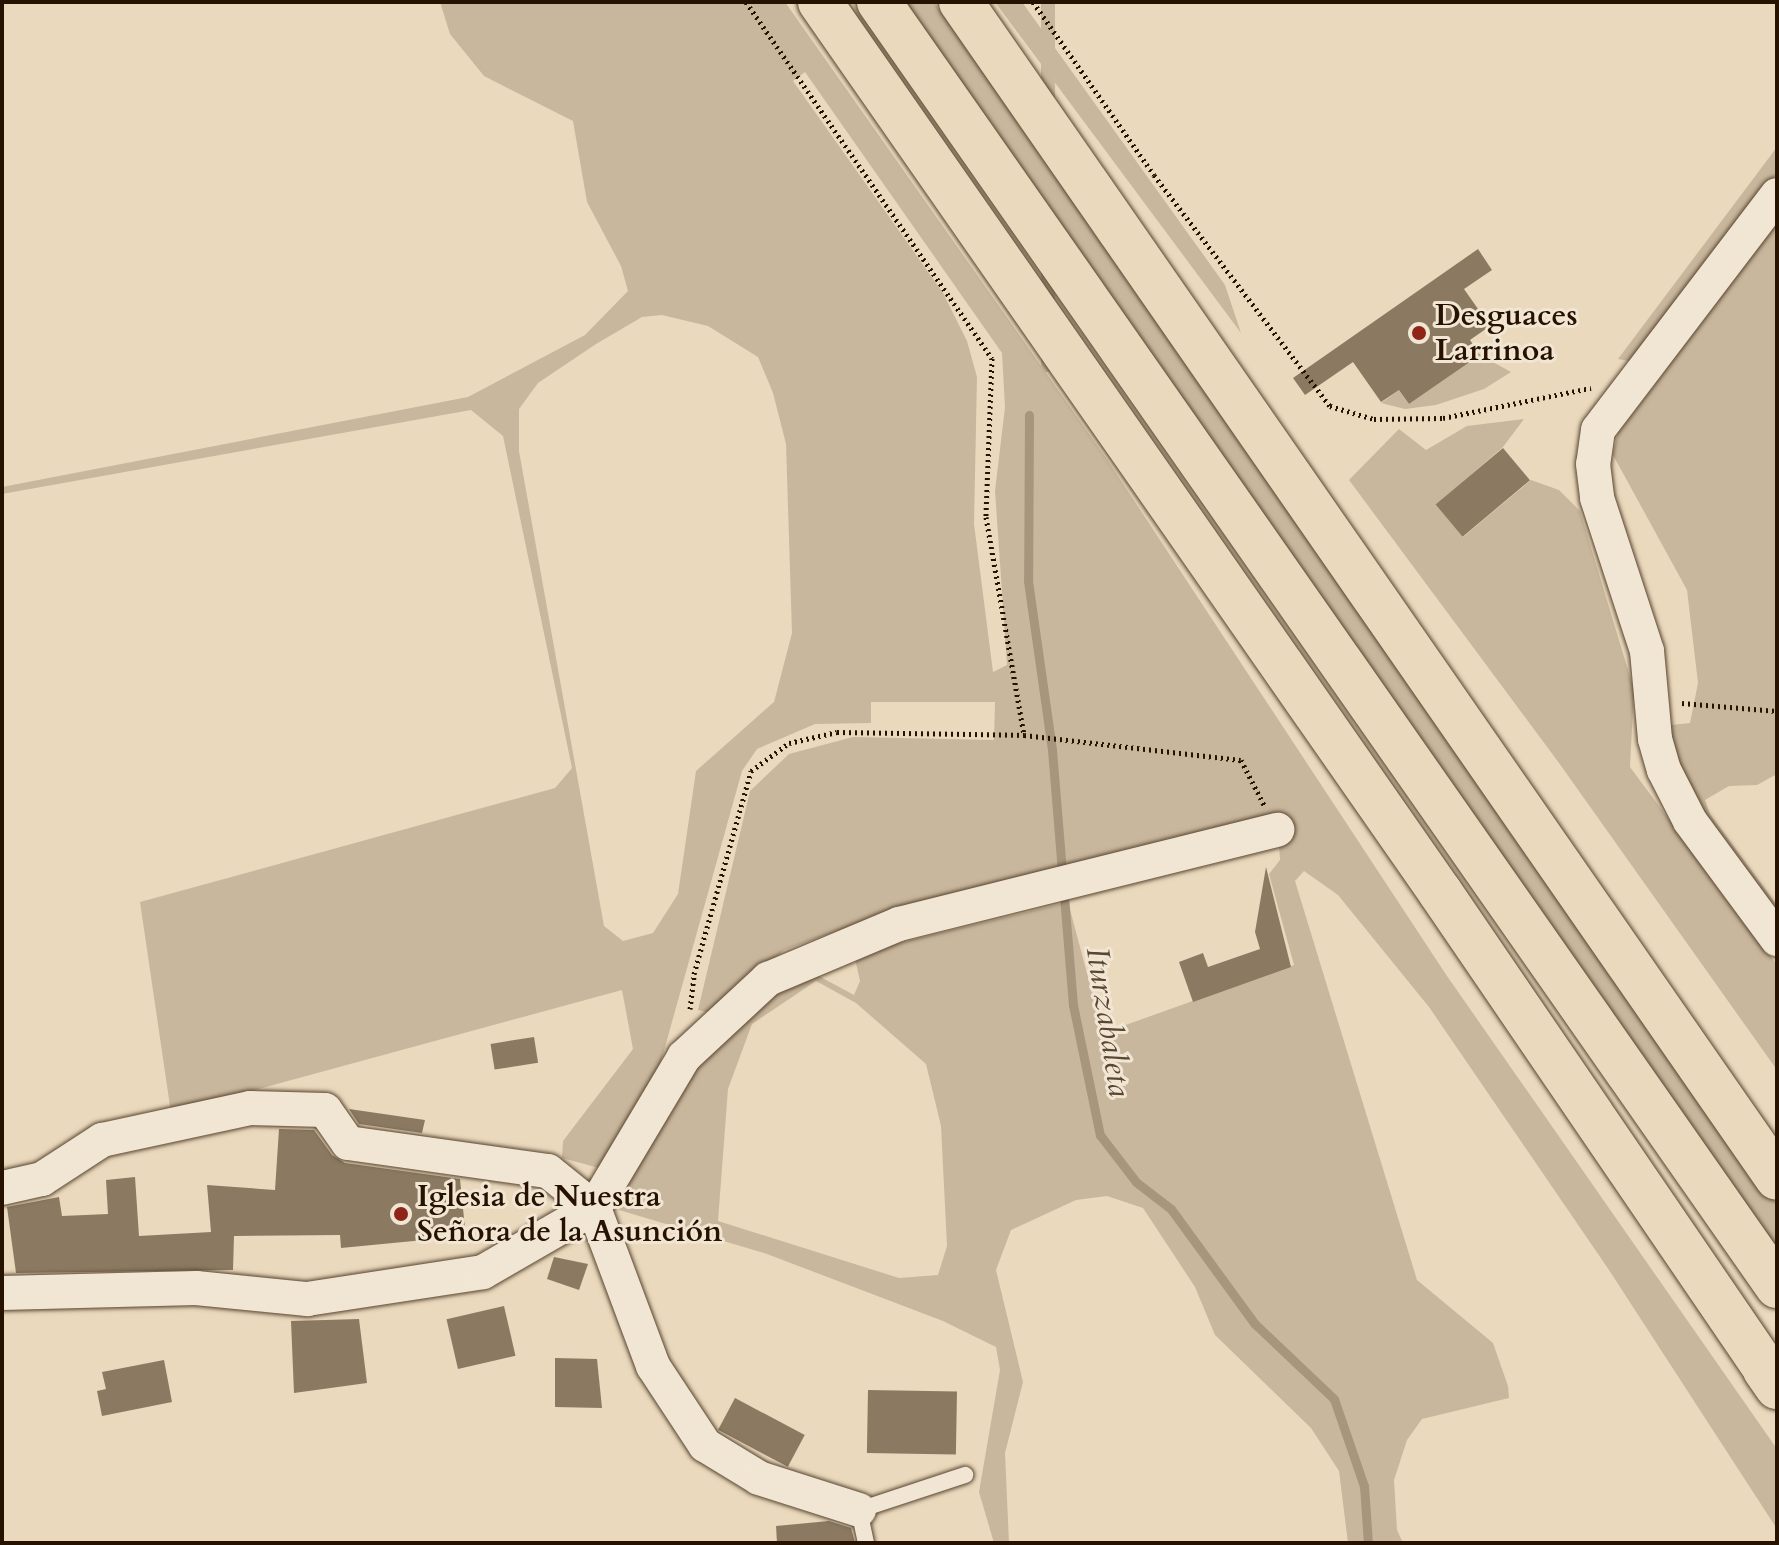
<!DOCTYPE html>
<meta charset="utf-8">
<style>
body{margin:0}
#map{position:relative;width:1779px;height:1545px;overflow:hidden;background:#ead9bd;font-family:Cardo,serif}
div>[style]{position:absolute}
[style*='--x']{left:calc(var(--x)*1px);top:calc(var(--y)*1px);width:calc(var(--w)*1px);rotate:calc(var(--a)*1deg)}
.green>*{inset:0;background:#c9b79d;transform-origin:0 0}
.stream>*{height:9px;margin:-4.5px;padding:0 4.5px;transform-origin:4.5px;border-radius:4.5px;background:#a8957d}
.building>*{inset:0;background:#8c7962;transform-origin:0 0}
.path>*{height:5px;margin-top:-2.5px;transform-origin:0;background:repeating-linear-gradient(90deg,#271200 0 2px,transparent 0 6px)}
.roads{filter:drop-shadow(0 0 2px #58442f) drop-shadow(0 0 2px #58442f)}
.service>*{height:16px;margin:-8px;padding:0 8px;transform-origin:8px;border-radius:8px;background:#f1e6d4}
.minor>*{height:34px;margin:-17px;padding:0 17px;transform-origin:17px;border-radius:17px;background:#f1e6d4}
.trunk>*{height:44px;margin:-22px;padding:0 22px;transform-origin:22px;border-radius:22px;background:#ead9bd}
.motorway>*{height:44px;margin:-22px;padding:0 22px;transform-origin:22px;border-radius:22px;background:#ead9bd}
.dots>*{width:22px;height:22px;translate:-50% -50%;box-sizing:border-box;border:4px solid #f1e6d4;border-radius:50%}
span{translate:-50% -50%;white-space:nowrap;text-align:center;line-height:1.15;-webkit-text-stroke:6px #f1e6d4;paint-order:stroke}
.poi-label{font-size:30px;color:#271200;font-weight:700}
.left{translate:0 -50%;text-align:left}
.water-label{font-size:32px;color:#5b4632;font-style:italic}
.frame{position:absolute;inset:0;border:4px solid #271200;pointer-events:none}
</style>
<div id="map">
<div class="green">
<i style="clip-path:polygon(evenodd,440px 2px,785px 2px,1108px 461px,1447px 976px,1777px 1449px,1777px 1529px,1609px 1270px,1429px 1007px,1338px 895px,1304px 871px,1295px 881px,1417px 1280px,1493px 1343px,1508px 1386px,1509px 1398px,1422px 1419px,1407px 1440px,1394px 1480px,1397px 1530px,1403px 1543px,1348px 1543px,1339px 1471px,1311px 1428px,1215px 1335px,1195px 1287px,1143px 1208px,1107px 1196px,1076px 1200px,1011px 1230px,996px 1270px,1023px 1382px,1005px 1453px,1009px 1543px,994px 1543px,979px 1492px,1000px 1370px,996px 1347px,943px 1321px,767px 1254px,619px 1210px,627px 1175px,691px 1074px,731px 1029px,797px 975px,815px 974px,854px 995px,860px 981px,854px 954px,1068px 902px,1103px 1033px,1294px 965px,1269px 874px,1280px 860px,1277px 819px,848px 927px,784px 950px,715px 1014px,698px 1010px,750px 791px,789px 754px,853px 737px,994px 740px,995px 702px,871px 702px,871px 723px,815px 724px,757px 749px,742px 771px,660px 1065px,603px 1169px,562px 1158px,563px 1141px,633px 1049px,622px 990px,171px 1113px,140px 902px,555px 788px,572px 768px,503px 436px,471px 410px,2px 494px,2px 487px,468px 397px,585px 335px,628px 291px,621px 266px,587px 202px,573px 121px,484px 76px,450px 34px,440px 2px,805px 72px,1002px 353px,1005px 407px,995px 491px,1007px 665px,993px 672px,974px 524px,977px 377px,967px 341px,943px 293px,793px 81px,805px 72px,440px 2px,662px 315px,708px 326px,758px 357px,773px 393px,786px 444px,792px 633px,774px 702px,696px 771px,678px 894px,653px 933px,623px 941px,604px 926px,519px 451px,519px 409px,538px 383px,596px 344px,642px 317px,662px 315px,440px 2px,816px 981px,856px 1003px,926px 1064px,941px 1126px,947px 1246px,938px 1275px,899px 1278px,718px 1221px,728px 1089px,752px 1024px,816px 981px)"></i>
<i style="clip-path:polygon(903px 2px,934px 2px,1777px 1205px,1777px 1256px)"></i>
<i style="clip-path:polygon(995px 2px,1022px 2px,1225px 285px,1241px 333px)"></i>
<i style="left:1041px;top:2px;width:14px;height:370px"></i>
<i style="clip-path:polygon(1777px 147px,1777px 173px,1634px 362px,1618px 359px)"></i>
<i style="clip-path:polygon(1777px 223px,1777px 774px,1757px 785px,1729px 786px,1705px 800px,1710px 814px,1777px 905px,1777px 919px,1702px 815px,1670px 747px,1671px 725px,1690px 723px,1698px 683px,1687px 590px,1613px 455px,1618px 433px)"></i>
<i style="clip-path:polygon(1480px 355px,1511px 372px,1484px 389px,1436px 405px,1405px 409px,1381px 403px,1399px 390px,1409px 404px)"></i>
<i style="clip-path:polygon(1524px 419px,1503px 447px,1436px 505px,1463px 537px,1531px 480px,1559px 490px,1580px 511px,1634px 690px,1630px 767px,1777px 965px,1777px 1070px,1559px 763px,1349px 480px,1399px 429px,1426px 450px,1467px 426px)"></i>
</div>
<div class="stream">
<i style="--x:1029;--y:415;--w:166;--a:90.3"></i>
<i style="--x:1028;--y:581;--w:171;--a:81.9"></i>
<i style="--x:1052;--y:750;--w:256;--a:85.3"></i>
<i style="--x:1073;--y:1005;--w:133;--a:78.3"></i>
<i style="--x:1100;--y:1135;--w:59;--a:52.5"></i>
<i style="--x:1136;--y:1182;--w:44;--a:37.6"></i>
<i style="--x:1171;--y:1209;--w:142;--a:53.9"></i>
<i style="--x:1255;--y:1324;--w:109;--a:43.5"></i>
<i style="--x:1334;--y:1399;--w:92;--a:71"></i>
<i style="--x:1364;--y:1486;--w:57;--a:86"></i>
</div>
<div class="building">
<i style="clip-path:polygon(1478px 249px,1492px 270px,1464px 289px,1490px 326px,1470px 340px,1480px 355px,1409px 404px,1399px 390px,1381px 402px,1353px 362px,1305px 395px,1293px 378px)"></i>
<i style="left:1503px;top:448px;width:42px;height:88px;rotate:50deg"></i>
<i style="clip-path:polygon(1266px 867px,1291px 967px,1193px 1002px,1179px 962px,1203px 953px,1208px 967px,1260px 949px,1255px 932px)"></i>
<i style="left:534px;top:1037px;width:26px;height:44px;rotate:81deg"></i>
<i style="clip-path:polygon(349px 1109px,425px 1120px,422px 1133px,359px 1124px)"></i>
<i style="clip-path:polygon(279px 1129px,314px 1130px,332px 1155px,345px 1163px,460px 1179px,465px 1228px,424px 1233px,424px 1240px,341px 1248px,340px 1235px,234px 1236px,233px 1270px,16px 1273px,7px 1207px,59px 1197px,62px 1216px,108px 1214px,106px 1180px,135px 1177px,139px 1236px,211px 1232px,207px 1185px,275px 1190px)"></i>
<i style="clip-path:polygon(554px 1257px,588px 1264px,579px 1290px,547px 1279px)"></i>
<i style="left:504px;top:1306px;width:51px;height:59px;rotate:77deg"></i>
<i style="clip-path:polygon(359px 1319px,367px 1383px,294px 1393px,291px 1321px)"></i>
<i style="clip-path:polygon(555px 1358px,597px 1359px,602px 1408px,555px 1407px)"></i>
<i style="clip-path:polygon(164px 1360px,172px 1402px,102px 1416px,97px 1391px,106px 1389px,102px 1372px)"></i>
<i style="left:868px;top:1390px;width:89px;height:63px;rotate:1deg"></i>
<i style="left:735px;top:1398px;width:79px;height:36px;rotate:28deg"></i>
<i style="clip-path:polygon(829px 1521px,851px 1528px,855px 1543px,777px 1543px,776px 1526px)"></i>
</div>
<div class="path">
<i style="--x:746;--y:2;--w:433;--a:55.4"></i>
<i style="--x:992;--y:358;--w:159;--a:92.2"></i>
<i style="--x:986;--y:517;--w:221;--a:80.1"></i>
<i style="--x:1033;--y:2;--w:211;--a:55"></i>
<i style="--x:1154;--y:175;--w:290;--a:52.7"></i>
<i style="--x:1330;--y:406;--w:46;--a:16.5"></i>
<i style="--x:1374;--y:419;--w:69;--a:-0.8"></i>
<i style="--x:1443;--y:418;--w:151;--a:-11.5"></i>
<i style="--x:1682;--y:703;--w:95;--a:4.8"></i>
<i style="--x:690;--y:1009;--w:35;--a:-83"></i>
<i style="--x:694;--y:974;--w:211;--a:-74.3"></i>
<i style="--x:751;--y:771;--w:47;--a:-36.4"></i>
<i style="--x:789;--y:743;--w:49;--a:-12.9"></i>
<i style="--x:837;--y:732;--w:187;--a:0.9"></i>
<i style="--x:1024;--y:735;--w:218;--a:6.6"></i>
<i style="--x:1241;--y:760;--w:51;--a:62.9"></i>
</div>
<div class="roads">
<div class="service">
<i style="--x:866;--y:1543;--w:34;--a:-102"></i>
<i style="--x:859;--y:1510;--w:112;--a:-18.3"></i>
</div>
<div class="minor">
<i style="--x:1777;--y:195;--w:295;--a:127.3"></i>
<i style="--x:1598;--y:430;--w:34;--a:98"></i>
<i style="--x:1593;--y:464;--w:34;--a:83"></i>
<i style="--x:1597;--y:498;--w:161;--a:71.9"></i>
<i style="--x:1647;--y:651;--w:88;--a:84.8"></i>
<i style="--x:1655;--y:739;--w:32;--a:74"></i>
<i style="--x:1664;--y:770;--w:57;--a:63"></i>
<i style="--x:1690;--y:821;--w:147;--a:53.6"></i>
<i style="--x:2;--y:1188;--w:41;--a:-12.7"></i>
<i style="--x:42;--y:1179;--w:72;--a:-33"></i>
<i style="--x:102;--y:1140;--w:151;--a:-12.2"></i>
<i style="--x:250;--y:1108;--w:75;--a:1.5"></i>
<i style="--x:325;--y:1110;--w:40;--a:55.1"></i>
<i style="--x:348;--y:1143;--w:202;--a:8"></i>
<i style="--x:548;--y:1171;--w:59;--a:38.8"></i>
<i style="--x:594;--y:1208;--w:169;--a:69.5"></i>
<i style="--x:653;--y:1366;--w:95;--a:56.6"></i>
<i style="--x:705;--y:1445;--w:63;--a:31.4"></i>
<i style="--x:759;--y:1478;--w:105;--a:17.7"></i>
<i style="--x:2;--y:1293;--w:194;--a:-1.5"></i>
<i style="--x:196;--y:1288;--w:112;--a:5.7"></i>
<i style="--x:307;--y:1299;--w:178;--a:-8.7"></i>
<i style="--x:483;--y:1272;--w:128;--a:-30"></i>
<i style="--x:594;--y:1208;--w:176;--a:-59.2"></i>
<i style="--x:684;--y:1057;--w:115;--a:-42.9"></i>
<i style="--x:768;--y:979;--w:142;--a:-22.8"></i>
<i style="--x:899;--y:924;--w:390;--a:-14"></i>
</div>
<div class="trunk">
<i style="--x:820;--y:2;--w:1085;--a:55.14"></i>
<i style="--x:1440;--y:892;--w:598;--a:55.7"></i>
<i style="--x:879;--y:2;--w:1567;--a:55.03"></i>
<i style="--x:961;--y:2;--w:1431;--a:55.24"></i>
</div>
<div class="motorway">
<i style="--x:1765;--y:1370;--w:21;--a:55"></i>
</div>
</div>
<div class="dots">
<i style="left:1419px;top:333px;background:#8f2418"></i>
<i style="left:401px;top:1214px;background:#8f2418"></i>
</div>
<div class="poi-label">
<span class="left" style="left:1435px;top:333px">Desguaces<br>Larrinoa</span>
<span class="left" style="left:417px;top:1214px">Iglesia de Nuestra<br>Señora de la Asunción</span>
</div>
<div class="water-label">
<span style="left:1108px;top:1022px;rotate:81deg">Iturzabaleta</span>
</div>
<div class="frame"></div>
</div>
